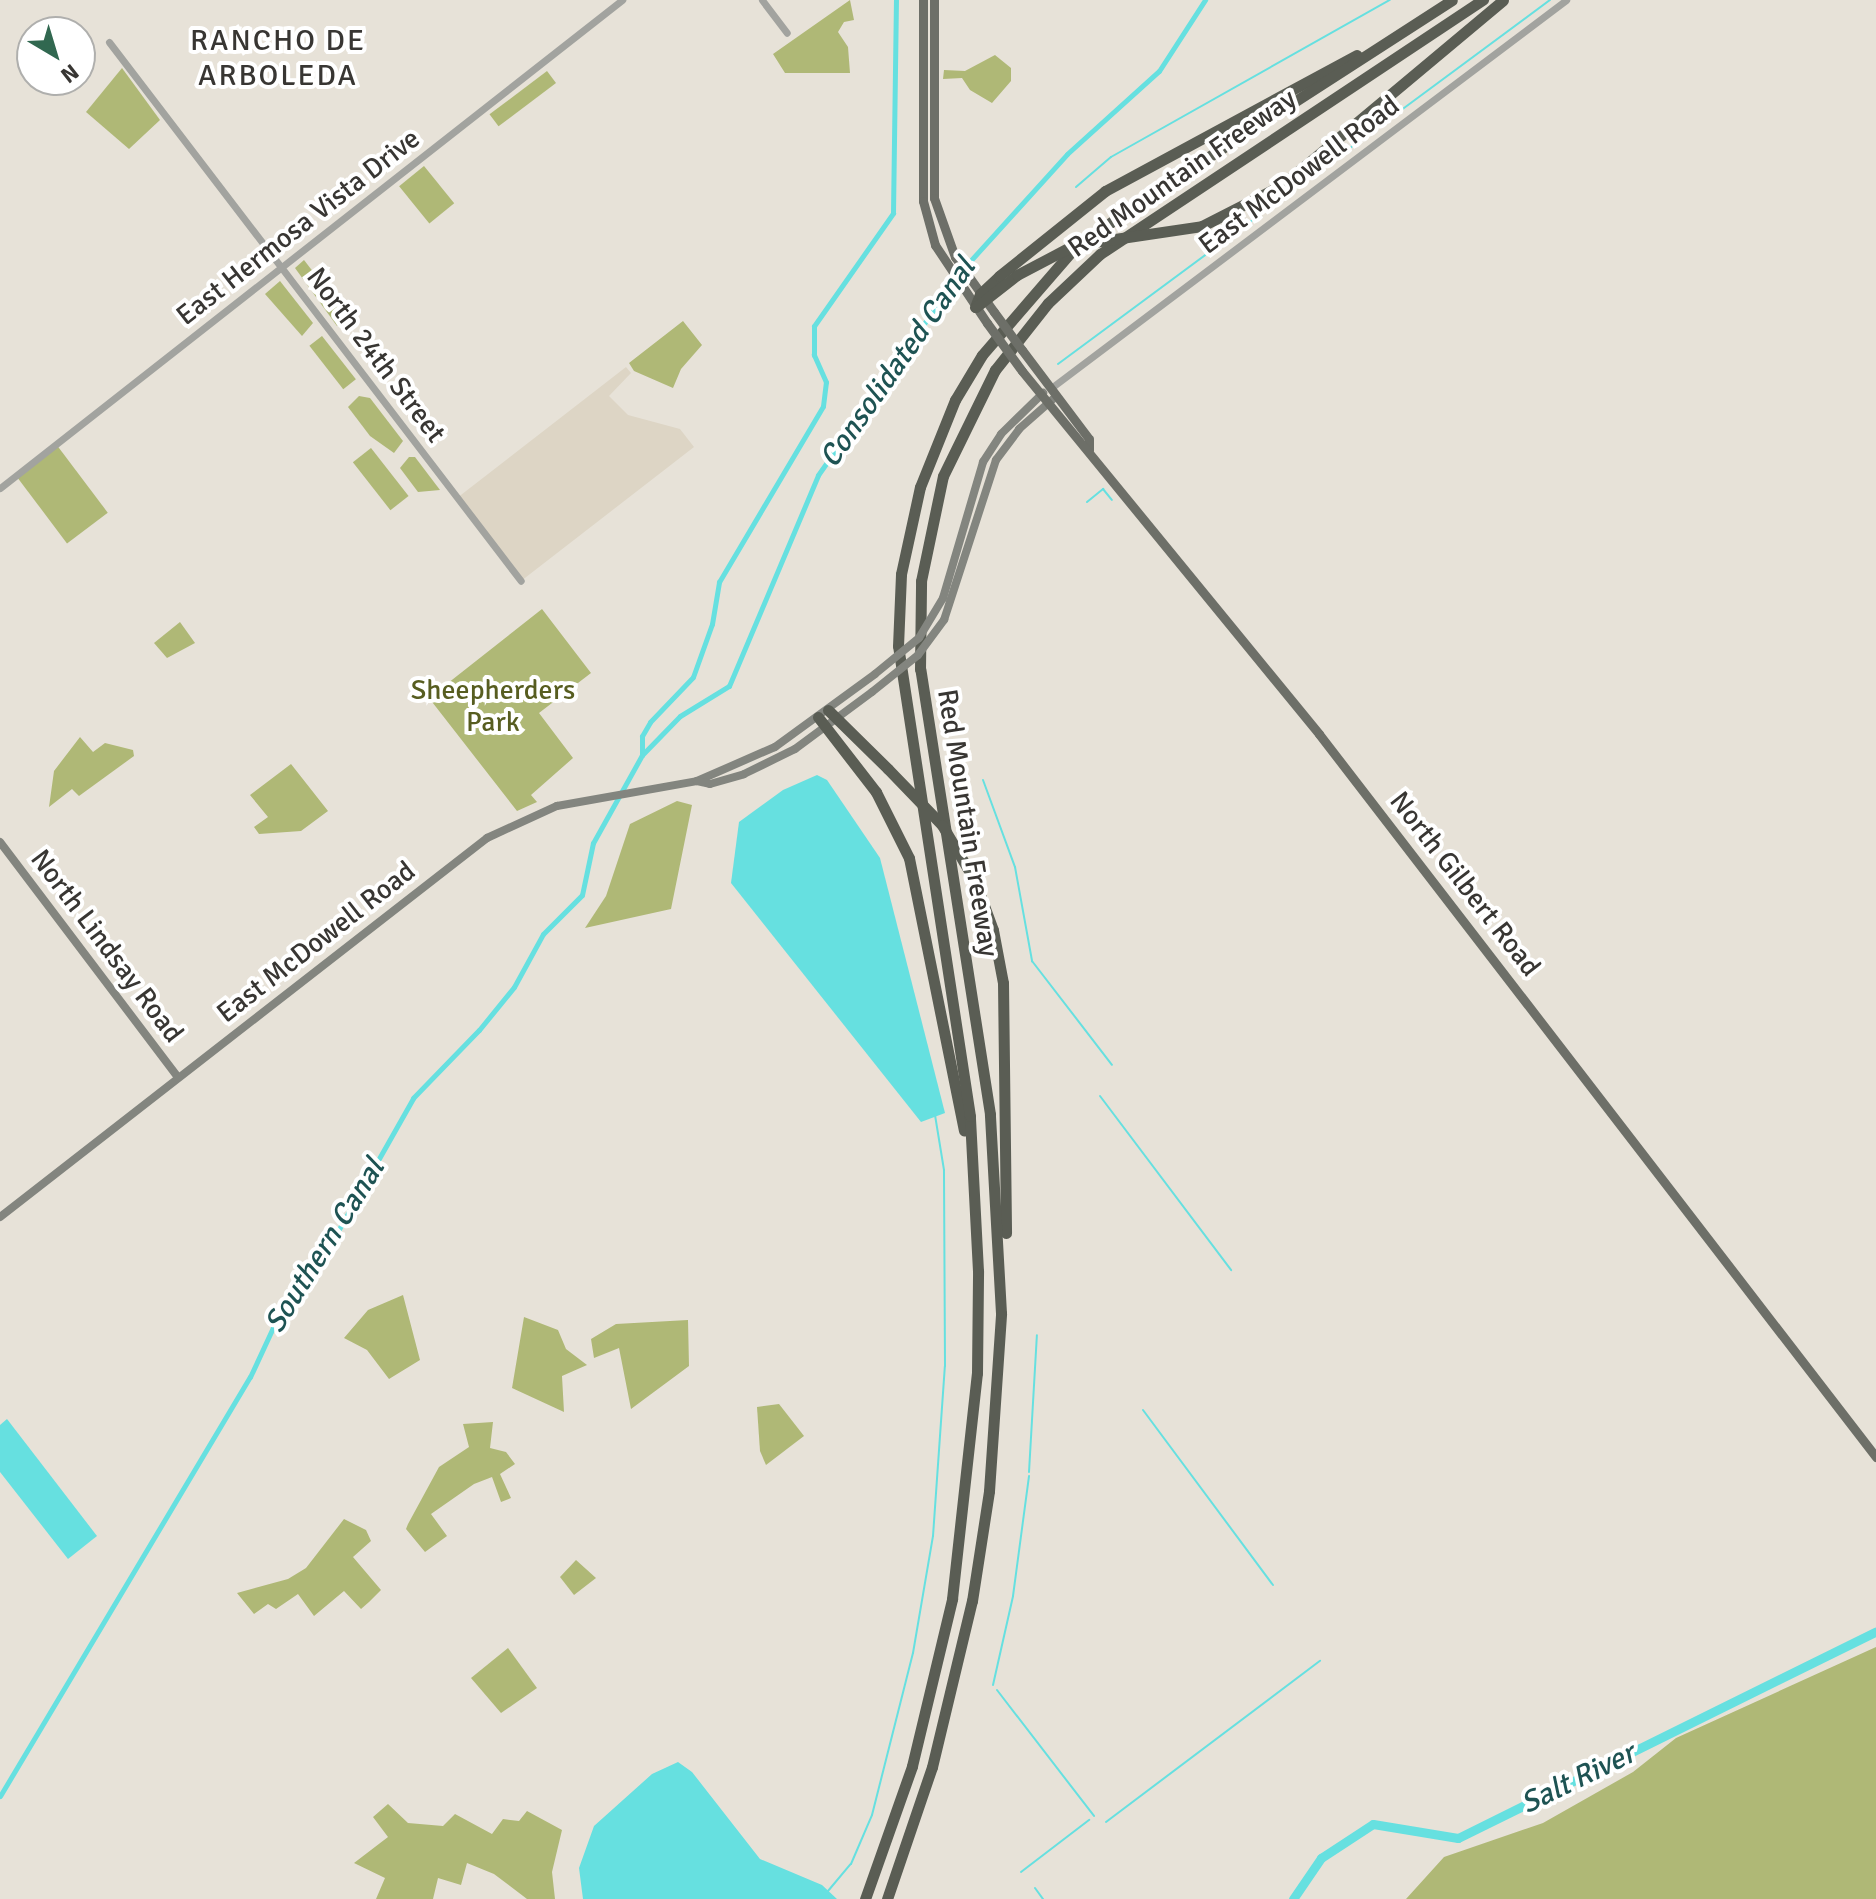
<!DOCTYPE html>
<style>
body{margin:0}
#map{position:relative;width:1876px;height:1899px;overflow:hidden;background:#e7e2d8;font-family:Signika,sans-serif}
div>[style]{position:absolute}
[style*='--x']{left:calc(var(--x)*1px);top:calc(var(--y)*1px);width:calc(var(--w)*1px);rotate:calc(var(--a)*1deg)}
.built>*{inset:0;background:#ddd5c5}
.green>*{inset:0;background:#afb876;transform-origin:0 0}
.water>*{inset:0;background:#66e0e0}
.stream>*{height:2px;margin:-1px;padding:0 1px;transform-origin:1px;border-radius:1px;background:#66e0e0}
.canal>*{height:5px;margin:-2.5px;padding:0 2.5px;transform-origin:2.5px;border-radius:2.5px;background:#66e0e0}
.river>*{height:9px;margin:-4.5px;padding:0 4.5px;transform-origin:4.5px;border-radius:4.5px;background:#66e0e0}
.tertiary>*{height:7px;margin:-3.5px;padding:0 3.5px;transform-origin:3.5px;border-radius:3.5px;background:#a2a39f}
.secondary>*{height:8px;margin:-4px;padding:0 4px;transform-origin:4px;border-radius:4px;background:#83857f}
.primary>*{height:9px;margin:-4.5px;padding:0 4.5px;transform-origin:4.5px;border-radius:4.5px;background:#6d6f68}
.motorway>*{height:11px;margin:-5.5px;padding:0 5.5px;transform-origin:5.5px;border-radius:5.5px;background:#5a5d54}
.secondary-bridge>*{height:8px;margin:-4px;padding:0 4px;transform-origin:4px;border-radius:4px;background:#83857f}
.primary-bridge>*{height:9px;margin:-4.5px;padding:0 4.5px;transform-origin:4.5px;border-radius:4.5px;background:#6d6f68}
.motorway-bridge>*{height:11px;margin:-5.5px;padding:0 5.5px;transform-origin:5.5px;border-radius:5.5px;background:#5a5d54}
span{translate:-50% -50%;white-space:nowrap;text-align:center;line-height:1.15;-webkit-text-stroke:8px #fff;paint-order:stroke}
.street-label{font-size:28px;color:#383633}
.park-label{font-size:28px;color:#575d20}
.neighbourhood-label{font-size:30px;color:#383633;letter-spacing:2px}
.water-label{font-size:30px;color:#1e5353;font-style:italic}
.north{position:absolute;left:16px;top:16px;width:80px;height:80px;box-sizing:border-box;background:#fff;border:2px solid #afafad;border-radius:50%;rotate:142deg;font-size:22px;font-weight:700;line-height:32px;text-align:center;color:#383633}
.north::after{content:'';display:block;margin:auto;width:28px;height:36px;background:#316850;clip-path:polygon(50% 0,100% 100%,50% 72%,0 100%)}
</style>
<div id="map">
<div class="built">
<i style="clip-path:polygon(626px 367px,631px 373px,609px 396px,628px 415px,680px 429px,694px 447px,521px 581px,457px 498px)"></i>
</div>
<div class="green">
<i style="clip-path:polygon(850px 0,854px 20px,844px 22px,838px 32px,848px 47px,850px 73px,785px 73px,773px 54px)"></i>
<i style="clip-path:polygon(995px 55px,1011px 68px,1011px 81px,992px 103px,970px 90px,962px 78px,943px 79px,944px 70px,965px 71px)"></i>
<i style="clip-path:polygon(122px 68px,160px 120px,129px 149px,86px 112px)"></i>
<i style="left:547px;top:71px;width:15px;height:72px;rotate:53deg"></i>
<i style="left:424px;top:166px;width:48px;height:32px;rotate:51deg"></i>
<i style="clip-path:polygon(304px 260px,348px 317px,337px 326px,295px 268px)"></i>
<i style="clip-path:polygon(280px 281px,313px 323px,302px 336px,265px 294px)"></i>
<i style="clip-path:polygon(683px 321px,702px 345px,681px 369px,673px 388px,634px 371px,629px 363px)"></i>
<i style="left:322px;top:336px;width:55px;height:16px;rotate:52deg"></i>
<i style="clip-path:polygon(359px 396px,370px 398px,403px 441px,394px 453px,370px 436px,348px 407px)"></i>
<i style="left:56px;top:444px;width:86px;height:51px;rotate:53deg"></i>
<i style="left:371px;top:448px;width:61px;height:23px;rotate:52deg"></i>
<i style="clip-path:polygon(409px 457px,415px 457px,440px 490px,418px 492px,400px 468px)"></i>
<i style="clip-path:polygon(542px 609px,591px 673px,539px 713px,573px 758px,531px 795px,537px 802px,517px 811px,429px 698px)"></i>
<i style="clip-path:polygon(180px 622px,195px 643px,167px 658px,154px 643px)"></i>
<i style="clip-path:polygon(80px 737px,93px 752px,105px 743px,133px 750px,134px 756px,79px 796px,72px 789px,49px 807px,54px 771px)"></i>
<i style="clip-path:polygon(291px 764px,328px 811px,301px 831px,259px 834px,254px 827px,268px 817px,250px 795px)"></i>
<i style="clip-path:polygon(677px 801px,692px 805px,671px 909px,585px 928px,606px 896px,630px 824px)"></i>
<i style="clip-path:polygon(403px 1295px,420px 1360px,389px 1379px,367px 1350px,344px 1338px,368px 1310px)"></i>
<i style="clip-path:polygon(524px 1317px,558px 1330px,566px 1349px,587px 1365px,562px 1376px,564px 1412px,512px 1388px)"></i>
<i style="clip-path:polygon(688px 1320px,689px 1366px,631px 1409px,619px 1348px,594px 1358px,591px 1339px,616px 1324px)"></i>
<i style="clip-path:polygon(779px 1404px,804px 1436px,766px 1465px,760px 1451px,757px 1407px)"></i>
<i style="clip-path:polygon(493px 1422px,490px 1448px,506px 1452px,515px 1464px,500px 1474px,511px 1498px,501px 1502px,492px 1477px,474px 1484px,431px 1514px,447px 1536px,425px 1552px,406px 1529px,408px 1524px,439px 1467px,469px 1447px,463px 1424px)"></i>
<i style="clip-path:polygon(344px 1519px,366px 1530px,371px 1541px,353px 1557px,381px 1590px,369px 1602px,361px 1609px,344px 1591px,314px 1616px,298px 1594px,276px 1609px,268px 1604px,254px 1614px,237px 1593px,288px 1579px,306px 1568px)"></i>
<i style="clip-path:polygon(576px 1560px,596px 1578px,574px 1595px,560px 1577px)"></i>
<i style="clip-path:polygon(1876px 1647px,1876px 1899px,1406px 1899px,1444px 1857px,1543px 1823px,1633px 1772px,1676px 1738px)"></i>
<i style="clip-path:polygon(508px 1648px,537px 1688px,501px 1713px,471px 1678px)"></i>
<i style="clip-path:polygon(388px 1804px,408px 1823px,443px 1826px,455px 1814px,492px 1834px,503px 1819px,519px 1821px,527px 1811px,562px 1830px,552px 1872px,555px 1899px,527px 1899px,494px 1874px,467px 1863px,461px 1885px,438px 1878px,433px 1899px,376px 1899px,385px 1878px,354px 1863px,388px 1837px,373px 1817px)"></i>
</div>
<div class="water">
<i style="clip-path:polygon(817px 775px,827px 780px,880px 858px,945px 1113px,921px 1122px,731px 883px,739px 822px,783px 790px)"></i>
<i style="clip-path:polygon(7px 1419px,97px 1536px,68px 1559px,0 1472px,0 1425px)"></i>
<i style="clip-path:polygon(678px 1762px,692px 1772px,760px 1859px,822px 1885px,837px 1899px,583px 1899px,579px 1868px,594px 1826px,652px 1774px)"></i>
</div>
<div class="stream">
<i style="--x:1076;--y:187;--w:46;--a:-40.6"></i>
<i style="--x:1111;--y:157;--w:320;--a:-29.4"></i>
<i style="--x:1058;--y:364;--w:612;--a:-36.5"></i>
<i style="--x:1087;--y:502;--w:21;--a:-39"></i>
<i style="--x:1103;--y:489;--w:14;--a:51"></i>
<i style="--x:983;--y:780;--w:93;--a:69.8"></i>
<i style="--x:1015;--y:867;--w:96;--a:79.7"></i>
<i style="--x:1032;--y:961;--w:131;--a:52.4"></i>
<i style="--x:1100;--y:1096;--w:218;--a:53"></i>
<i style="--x:1143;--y:1410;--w:218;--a:53.4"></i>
<i style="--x:1029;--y:1472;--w:137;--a:-86.7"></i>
<i style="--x:993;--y:1685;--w:91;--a:-77.3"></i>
<i style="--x:1013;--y:1596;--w:121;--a:-82.4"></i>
<i style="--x:997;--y:1690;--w:159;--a:52.4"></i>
<i style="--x:1106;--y:1822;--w:268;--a:-37"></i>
<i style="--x:1021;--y:1872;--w:86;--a:-37.4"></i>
<i style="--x:1035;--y:1888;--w:14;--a:54"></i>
<i style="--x:828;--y:1891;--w:35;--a:-50"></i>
<i style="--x:851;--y:1864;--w:53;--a:-66.8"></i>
<i style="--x:872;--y:1815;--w:167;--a:-75.8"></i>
<i style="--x:913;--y:1653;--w:119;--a:-80.3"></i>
<i style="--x:933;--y:1536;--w:170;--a:-86"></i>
<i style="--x:945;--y:1366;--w:196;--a:-90.3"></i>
<i style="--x:944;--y:1170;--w:56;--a:-99.3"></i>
</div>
<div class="canal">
<i style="--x:962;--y:270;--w:156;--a:-47.8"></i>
<i style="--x:1067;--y:154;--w:124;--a:-42.1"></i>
<i style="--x:1159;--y:71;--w:85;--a:-57.1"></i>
<i style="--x:642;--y:755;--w:19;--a:-90"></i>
<i style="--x:642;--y:736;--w:16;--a:-60"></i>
<i style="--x:650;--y:722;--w:62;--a:-46.3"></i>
<i style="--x:693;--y:677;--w:56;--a:-70.3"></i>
<i style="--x:712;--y:624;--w:43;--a:-80.5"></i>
<i style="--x:719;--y:582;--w:204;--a:-59.4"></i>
<i style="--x:823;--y:406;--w:24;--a:-83"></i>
<i style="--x:826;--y:382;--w:30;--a:-114"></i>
<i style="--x:814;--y:355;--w:29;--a:-90"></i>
<i style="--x:814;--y:326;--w:138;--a:-55"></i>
<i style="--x:893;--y:213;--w:213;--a:-89.2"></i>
<i style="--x:0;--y:1796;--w:488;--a:-59.2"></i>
<i style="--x:250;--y:1377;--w:76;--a:-65.1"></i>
<i style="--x:282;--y:1308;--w:79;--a:-52.7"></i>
<i style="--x:330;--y:1245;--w:169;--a:-60.5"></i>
<i style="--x:413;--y:1098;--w:95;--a:-45.9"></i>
<i style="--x:479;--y:1030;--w:55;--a:-50.9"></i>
<i style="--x:514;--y:987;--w:60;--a:-61.3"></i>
<i style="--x:543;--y:934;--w:55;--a:-45"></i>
<i style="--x:582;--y:895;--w:53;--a:-78.1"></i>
<i style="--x:593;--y:843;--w:101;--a:-60.9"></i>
<i style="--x:642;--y:755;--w:54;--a:-45.7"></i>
<i style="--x:680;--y:716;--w:57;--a:-31.5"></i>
<i style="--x:729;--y:686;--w:229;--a:-67.1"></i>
<i style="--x:818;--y:475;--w:241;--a:-55"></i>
</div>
<div class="river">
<i style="--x:1293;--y:1899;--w:50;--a:-55.7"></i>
<i style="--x:1321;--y:1858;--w:62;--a:-33.2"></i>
<i style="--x:1373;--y:1824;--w:86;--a:9.4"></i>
<i style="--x:1458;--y:1838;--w:466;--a:-26.3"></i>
</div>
<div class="tertiary">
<i style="--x:762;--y:0;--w:41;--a:52.9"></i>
<i style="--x:109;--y:42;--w:678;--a:52.61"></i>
<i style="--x:1051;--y:388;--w:645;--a:-36.99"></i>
<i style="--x:0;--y:488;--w:791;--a:-38.12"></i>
</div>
<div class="secondary">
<i style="--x:943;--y:598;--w:142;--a:-73.6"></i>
<i style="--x:983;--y:462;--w:33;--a:-57"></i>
<i style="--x:1001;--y:434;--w:59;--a:-44.3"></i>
<i style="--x:944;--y:620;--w:168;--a:-72"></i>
<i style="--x:996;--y:460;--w:39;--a:-53"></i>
<i style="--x:1019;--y:429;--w:45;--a:-41.4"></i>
<i style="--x:697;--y:781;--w:85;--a:-23.6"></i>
<i style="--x:775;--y:747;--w:124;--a:-36.1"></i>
<i style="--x:0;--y:842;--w:295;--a:52.9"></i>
<i style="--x:0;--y:1217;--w:617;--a:-37.89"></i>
<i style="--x:487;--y:838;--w:77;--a:-24.6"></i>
<i style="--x:557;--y:806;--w:142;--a:-10.1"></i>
<i style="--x:697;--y:781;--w:13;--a:13"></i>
<i style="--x:710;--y:784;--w:35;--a:-16"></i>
<i style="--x:744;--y:774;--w:57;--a:-26.1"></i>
<i style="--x:795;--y:749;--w:96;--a:-36.5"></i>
</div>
<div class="primary">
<i style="--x:923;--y:0;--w:201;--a:90"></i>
<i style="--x:923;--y:201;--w:46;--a:74.7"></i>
<i style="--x:935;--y:245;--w:94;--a:56.3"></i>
<i style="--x:934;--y:0;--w:198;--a:90"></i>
<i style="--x:934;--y:198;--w:63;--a:70.4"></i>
<i style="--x:955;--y:257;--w:67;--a:54.7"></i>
<i style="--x:1022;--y:350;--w:111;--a:53"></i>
<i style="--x:1089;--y:439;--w:11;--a:90"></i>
<i style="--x:1022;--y:371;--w:469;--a:50.7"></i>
<i style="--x:1319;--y:734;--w:913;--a:52.39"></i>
</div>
<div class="motorway">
<i style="--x:1202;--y:226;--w:90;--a:-27.1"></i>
<i style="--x:1282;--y:185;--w:288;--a:-39.9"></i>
<i style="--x:975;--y:307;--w:14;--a:-69"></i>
<i style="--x:980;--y:294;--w:26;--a:-43"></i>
<i style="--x:999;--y:276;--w:136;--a:-38.7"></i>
<i style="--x:1105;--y:191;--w:286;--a:-28.4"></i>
<i style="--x:976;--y:307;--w:52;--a:-38"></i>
<i style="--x:828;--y:710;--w:84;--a:44.5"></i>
<i style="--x:818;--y:717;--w:95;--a:52.3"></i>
<i style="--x:876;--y:792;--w:74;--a:63.4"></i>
<i style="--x:909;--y:858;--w:278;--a:78.6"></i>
<i style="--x:975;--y:881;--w:52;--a:69.8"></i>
<i style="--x:993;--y:930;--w:54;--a:79.3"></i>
<i style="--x:1003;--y:983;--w:250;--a:89.3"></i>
<i style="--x:865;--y:1899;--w:141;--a:-70.5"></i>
<i style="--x:912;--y:1766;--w:172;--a:-76.5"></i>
<i style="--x:952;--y:1599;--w:227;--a:-83.7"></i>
<i style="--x:977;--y:1373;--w:102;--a:-89.4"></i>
<i style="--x:978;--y:1271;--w:155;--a:-93"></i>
<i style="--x:970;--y:1116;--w:475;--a:-98.7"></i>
<i style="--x:898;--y:646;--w:72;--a:-87.6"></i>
<i style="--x:901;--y:574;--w:89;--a:-77.7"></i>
<i style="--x:920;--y:487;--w:94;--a:-68.1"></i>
<i style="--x:955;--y:400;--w:52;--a:-59"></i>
<i style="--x:982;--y:355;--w:136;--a:-49.2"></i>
<i style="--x:1071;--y:252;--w:79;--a:-36.7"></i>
<i style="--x:1134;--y:205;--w:378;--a:-32.8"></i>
<i style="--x:887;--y:1899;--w:139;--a:-71.2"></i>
<i style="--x:932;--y:1767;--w:171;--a:-76.5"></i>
<i style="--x:972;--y:1601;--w:111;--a:-81.2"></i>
<i style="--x:989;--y:1491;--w:178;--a:-86.1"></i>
<i style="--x:1001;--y:1313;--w:199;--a:-93.2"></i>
<i style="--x:990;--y:1114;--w:450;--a:-98.9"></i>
<i style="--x:920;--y:669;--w:88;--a:-89.3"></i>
<i style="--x:921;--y:581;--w:107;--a:-78.2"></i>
<i style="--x:943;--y:476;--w:118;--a:-63.9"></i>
<i style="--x:995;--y:370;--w:85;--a:-51.7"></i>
<i style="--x:1048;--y:303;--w:71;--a:-43.3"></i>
<i style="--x:1100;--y:254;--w:460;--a:-33.6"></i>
</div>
<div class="secondary-bridge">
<i style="--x:875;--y:674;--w:57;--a:-39.3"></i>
<i style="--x:919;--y:638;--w:47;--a:-59"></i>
<i style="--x:872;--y:692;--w:59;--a:-38.8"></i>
<i style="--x:918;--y:655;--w:44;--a:-53.4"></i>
</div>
<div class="primary-bridge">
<i style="--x:994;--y:312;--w:47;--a:53.6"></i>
<i style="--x:987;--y:323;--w:59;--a:53.9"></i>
</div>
<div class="motorway-bridge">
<i style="--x:1017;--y:275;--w:64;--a:-27.8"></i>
<i style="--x:1074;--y:245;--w:129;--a:-8.4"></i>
<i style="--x:888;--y:769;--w:78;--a:46"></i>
<i style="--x:942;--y:825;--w:65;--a:59.5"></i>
</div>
<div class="street-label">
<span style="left:1182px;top:173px;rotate:-35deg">Red Mountain Freeway</span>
<span style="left:1299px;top:175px;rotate:-37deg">East McDowell Road</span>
<span style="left:298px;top:227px;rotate:-38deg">East Hermosa Vista Drive</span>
<span style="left:376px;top:355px;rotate:53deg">North 24th Street</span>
<span style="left:968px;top:823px;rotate:81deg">Red Mountain Freeway</span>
<span style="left:1465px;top:884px;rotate:52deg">North Gilbert Road</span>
<span style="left:316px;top:942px;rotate:-38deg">East McDowell Road</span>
<span style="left:107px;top:946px;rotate:53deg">North Lindsay Road</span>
</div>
<div class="park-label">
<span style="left:493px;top:706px">Sheepherders<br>Park</span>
</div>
<div class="neighbourhood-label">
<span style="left:278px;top:58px">RANCHO DE<br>ARBOLEDA</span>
</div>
<div class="water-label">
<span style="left:898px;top:363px;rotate:-55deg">Consolidated Canal</span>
<span style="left:325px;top:1246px;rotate:-58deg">Southern Canal</span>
<span style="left:1578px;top:1779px;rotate:-26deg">Salt River</span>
</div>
<div class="north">N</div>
</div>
